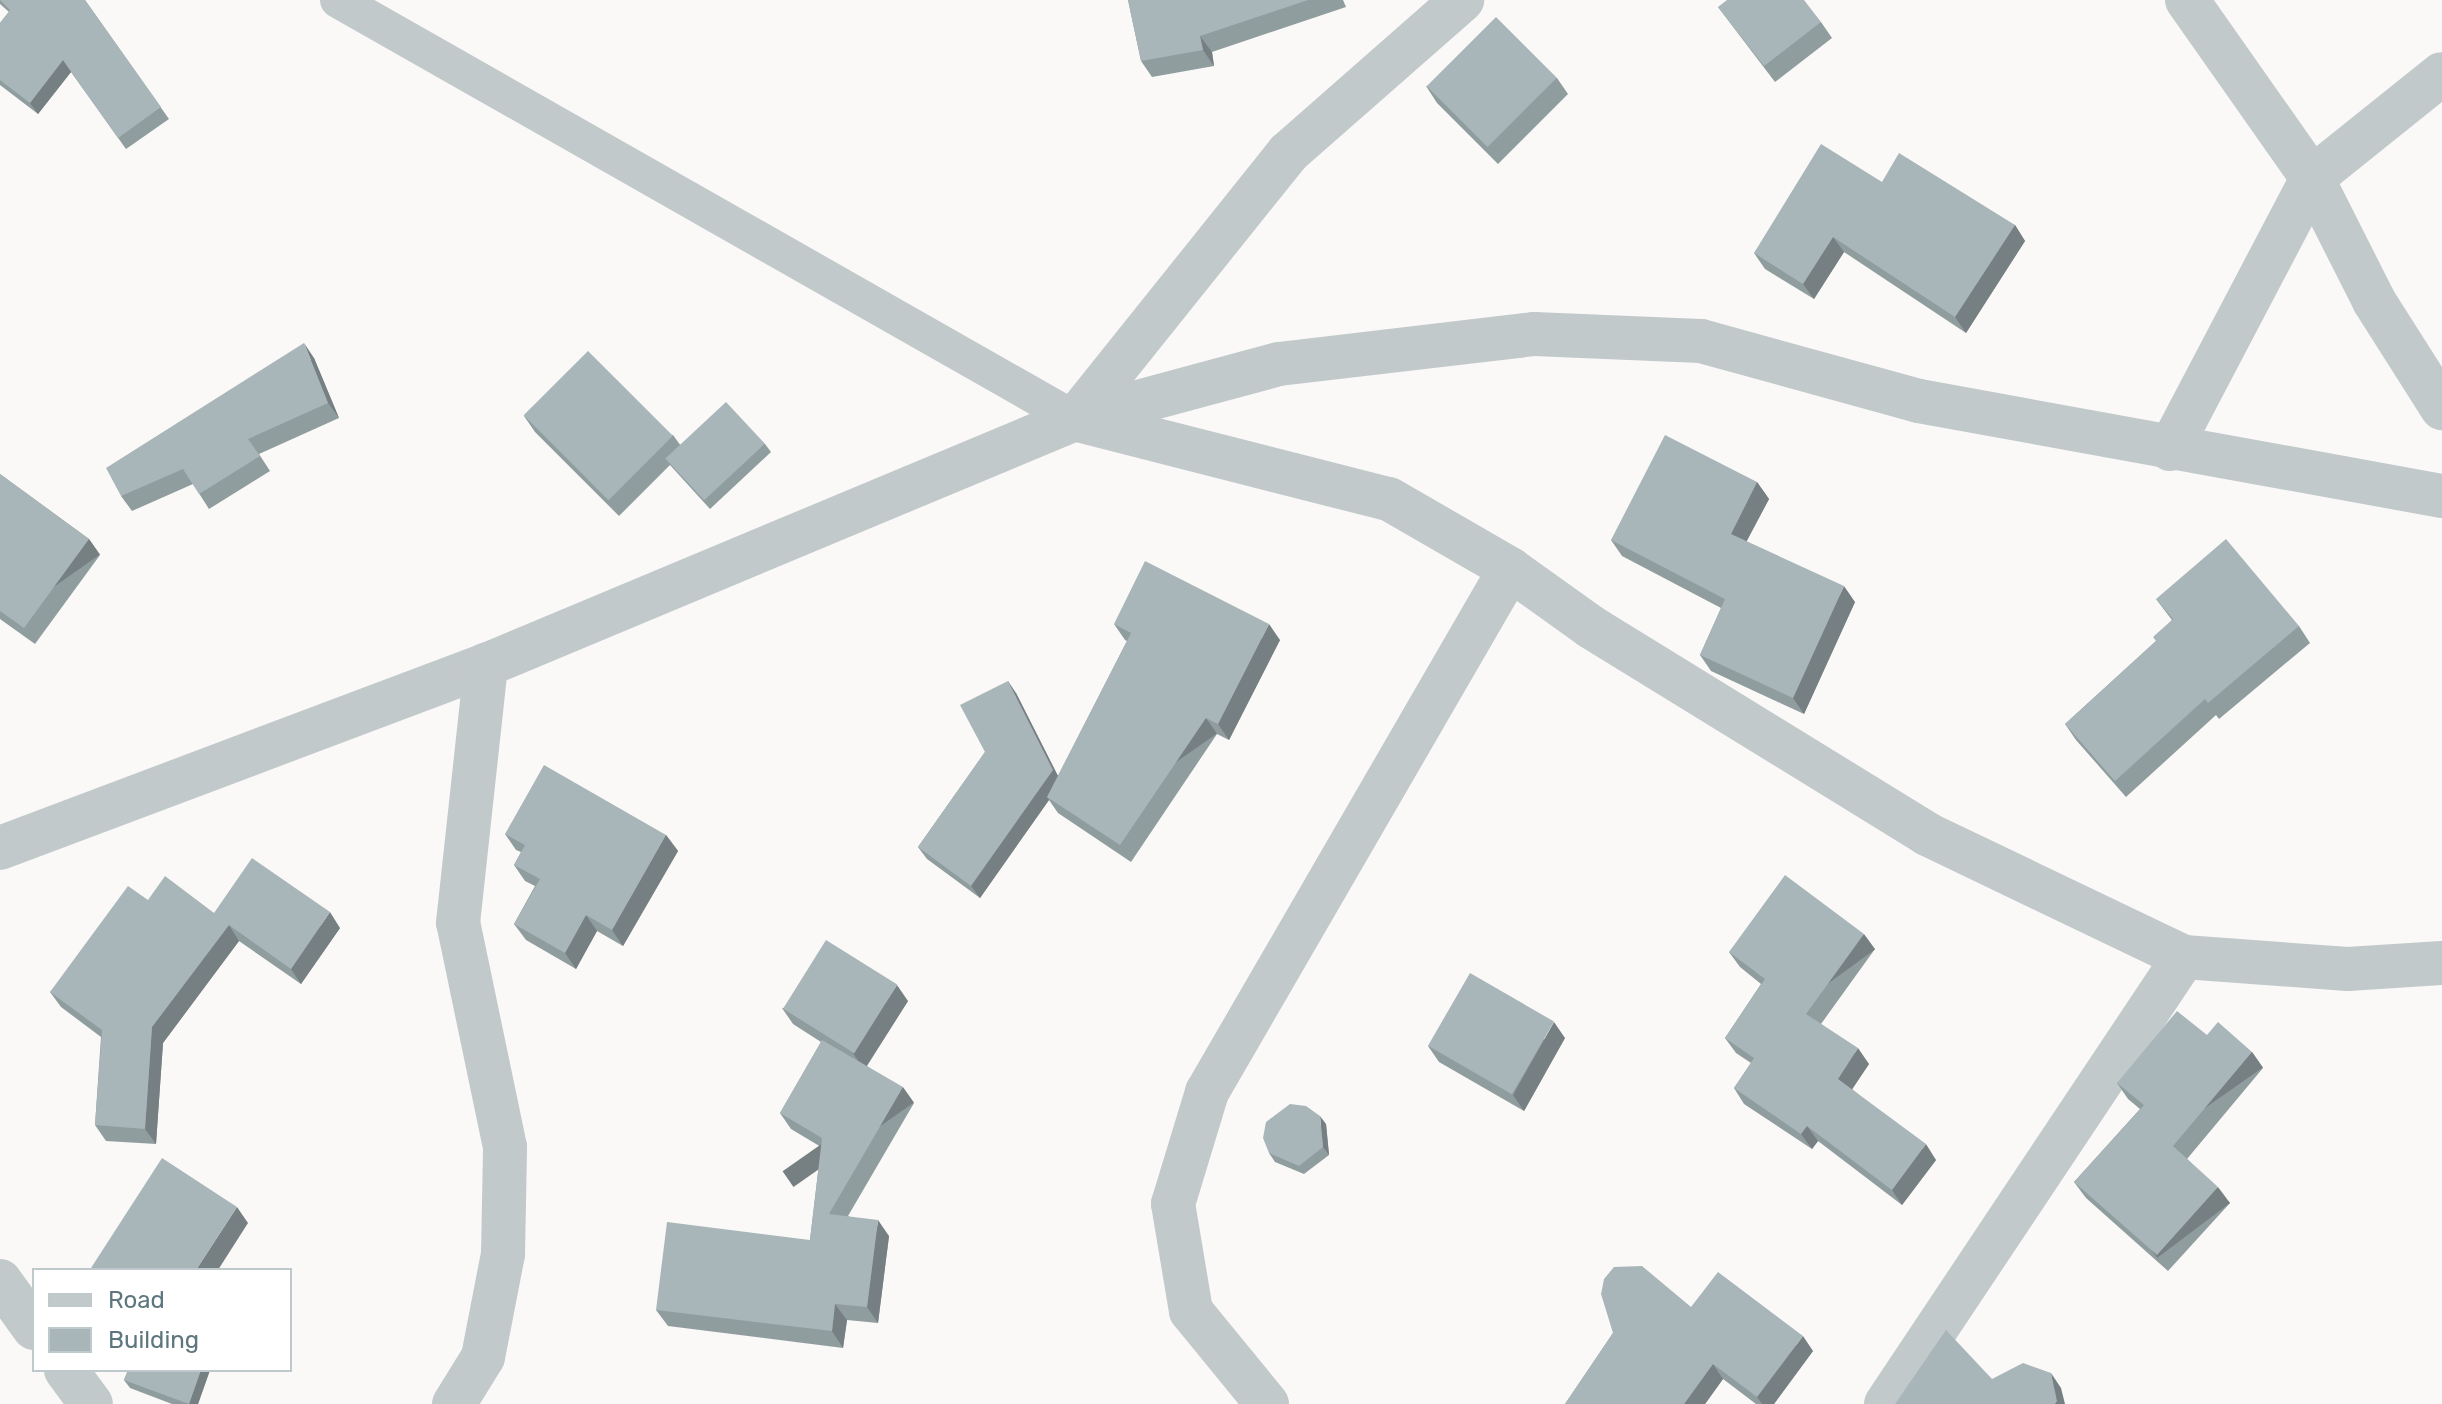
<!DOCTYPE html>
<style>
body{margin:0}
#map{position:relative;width:2442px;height:1404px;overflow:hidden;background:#faf9f7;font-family:Rubik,sans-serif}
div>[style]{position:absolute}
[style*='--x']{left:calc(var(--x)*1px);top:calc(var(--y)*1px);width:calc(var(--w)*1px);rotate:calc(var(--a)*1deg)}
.lane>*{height:36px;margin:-18px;padding:0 18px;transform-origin:18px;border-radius:18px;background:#c2c9cb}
.street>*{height:44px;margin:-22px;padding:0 22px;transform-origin:22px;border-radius:22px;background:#c2c9cb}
.wall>*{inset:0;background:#909d9f}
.shaded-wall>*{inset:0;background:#767f82;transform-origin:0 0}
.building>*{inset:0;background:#a8b6b9;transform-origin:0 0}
span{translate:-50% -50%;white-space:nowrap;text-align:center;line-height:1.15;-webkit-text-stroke:8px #fff;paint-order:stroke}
.legend{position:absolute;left:32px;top:1268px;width:260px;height:104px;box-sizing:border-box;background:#fff;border:2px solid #bfc9cb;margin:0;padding:10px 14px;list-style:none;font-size:24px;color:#5e777e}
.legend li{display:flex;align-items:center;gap:16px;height:40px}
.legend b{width:40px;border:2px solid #bfc9cb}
</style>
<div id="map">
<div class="lane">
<i style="--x:338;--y:0;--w:848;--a:29.62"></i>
</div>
<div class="street">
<i style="--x:2187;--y:0;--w:218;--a:54.9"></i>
<i style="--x:2312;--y:178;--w:138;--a:63.2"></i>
<i style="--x:2374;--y:301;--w:127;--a:57.6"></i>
<i style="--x:1075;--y:419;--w:341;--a:-51.3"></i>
<i style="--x:1288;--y:153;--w:232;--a:-41.3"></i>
<i style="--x:1078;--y:420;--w:321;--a:14.3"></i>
<i style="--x:1389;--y:499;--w:140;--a:30"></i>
<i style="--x:1510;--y:569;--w:100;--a:35.6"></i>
<i style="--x:1591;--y:627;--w:395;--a:31.6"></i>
<i style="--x:1927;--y:834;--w:285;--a:25.6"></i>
<i style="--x:2184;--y:957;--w:164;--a:4.2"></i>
<i style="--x:2348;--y:969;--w:94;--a:-3.7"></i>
<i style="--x:2170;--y:449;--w:306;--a:-62.3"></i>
<i style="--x:2312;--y:178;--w:166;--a:-38.7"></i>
<i style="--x:0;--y:848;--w:519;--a:-20.63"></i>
<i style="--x:486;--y:665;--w:638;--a:-22.67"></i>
<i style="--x:1075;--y:419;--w:211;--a:-15.1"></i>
<i style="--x:1279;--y:364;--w:257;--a:-6.7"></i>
<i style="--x:1534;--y:334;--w:167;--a:2.4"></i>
<i style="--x:1701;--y:341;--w:226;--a:15.4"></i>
<i style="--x:1919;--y:401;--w:532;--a:10.3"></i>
<i style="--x:0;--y:1281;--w:58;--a:54.1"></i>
<i style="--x:66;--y:1370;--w:42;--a:53.7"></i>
<i style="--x:454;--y:1404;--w:55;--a:-58.3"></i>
<i style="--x:483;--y:1357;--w:105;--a:-79"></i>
<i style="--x:503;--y:1254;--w:107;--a:-88.9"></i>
<i style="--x:505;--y:1147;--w:229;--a:-101.8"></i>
<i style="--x:458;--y:923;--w:260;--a:-83.8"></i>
<i style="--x:1267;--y:1404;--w:120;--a:-129.3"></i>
<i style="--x:1191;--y:1311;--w:109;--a:-99.5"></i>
<i style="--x:1173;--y:1204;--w:117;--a:-73.1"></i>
<i style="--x:1207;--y:1092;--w:604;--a:-59.91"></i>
<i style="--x:1886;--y:1404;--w:537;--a:-56.31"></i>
</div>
<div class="wall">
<i style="clip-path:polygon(0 0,85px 0,169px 119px,126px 149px,71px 72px,38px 114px,0 85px,0 23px,9px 12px,0 4px)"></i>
<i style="clip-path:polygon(1128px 0,1343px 0,1346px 7px,1212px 52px,1214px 66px,1152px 77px,1141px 61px)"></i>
<i style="clip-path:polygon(1718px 7px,1821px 22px,1832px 38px,1775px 82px)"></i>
<i style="clip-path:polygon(1557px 78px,1568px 94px,1498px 164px,1437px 103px,1426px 86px)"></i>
<i style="clip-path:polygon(1882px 182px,2015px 225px,2025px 241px,1966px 333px,1844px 252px,1814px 299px,1765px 269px,1754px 253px)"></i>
<i style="clip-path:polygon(314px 358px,339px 418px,259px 454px,270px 471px,209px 509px,193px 484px,132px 511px,121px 496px)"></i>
<i style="clip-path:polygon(524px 416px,673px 435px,681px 446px,765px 444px,771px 452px,710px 509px,670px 465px,619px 516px,535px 432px)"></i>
<i style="clip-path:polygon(0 474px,89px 539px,100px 555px,35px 644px,0 619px)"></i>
<i style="clip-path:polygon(1757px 482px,1769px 499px,1746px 542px,1855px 602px,1804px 714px,1711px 671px,1700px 655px,1721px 608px,1622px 556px,1611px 540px)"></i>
<i style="clip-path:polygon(2156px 599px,2299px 626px,2310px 643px,2219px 719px,2216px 715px,2126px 797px,2076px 740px,2065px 724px,2156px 641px,2172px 620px)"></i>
<i style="clip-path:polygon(1114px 624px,1280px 640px,1229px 740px,1217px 734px,1131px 862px,1058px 813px,1049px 800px,980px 898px,927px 859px,918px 847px,985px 752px,1016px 693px,1058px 776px,1127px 641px,1125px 640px)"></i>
<i style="clip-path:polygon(505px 834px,666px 835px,678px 851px,623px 946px,597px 931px,576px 969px,526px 940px,514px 924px,535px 886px,525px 881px,514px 865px,521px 852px,516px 850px)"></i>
<i style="clip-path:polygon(148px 900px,214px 913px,340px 928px,301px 984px,239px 941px,163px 1043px,156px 1144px,106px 1141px,95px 1125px,101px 1037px,61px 1007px,50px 992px)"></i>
<i style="clip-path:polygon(1875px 949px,1821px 1024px,1869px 1064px,1852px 1089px,1936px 1160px,1902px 1205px,1818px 1141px,1812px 1149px,1744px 1104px,1734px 1088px,1751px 1063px,1736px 1053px,1725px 1038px,1761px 984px,1740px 967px,1729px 952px)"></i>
<i style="clip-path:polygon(908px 1001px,867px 1066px,914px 1103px,848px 1216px,889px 1236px,878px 1323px,847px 1320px,843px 1348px,668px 1326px,656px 1310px,810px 1240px,821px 1147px,791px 1129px,780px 1113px,821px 1042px,793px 1024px,782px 1008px)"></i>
<i style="clip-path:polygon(2207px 1035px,2252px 1052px,2263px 1068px,2187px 1159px,2230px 1203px,2168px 1271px,2086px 1198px,2074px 1182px,2140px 1109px,2128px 1099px,2117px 1083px)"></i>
<i style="clip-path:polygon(1565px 1038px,1524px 1111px,1439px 1062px,1428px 1046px)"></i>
<i style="clip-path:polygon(1326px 1124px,1329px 1155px,1304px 1174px,1275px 1162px,1269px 1153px)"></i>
<i style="clip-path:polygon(1691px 1307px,1813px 1351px,1774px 1404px,1756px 1404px,1723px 1379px,1705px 1404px,1565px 1404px,1613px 1333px)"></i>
<i style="clip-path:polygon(128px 1370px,210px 1370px,198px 1404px,172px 1404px,130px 1388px,124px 1380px)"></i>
</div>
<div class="shaded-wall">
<i style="clip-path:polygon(1200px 36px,1212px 52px,1214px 66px,1203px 50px)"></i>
<i style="clip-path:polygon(63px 60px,71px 72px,38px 114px,30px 103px)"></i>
<i style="clip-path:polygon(2015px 225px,2025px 241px,1966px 333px,1955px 317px)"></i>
<i style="clip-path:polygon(1833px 237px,1844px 252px,1814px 299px,1803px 284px)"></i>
<i style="clip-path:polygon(304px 343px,314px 358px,339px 418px,328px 403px)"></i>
<i style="clip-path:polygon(1757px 482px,1769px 499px,1742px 550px,1731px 534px)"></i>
<i style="left:89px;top:539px;width:19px;height:110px;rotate:55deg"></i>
<i style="clip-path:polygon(1844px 586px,1855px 602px,1804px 714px,1793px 698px)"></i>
<i style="clip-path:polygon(1269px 624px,1280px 640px,1229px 740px,1218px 724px)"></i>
<i style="clip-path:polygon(1008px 681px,1016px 693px,1061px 782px,1047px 797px,1049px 800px,980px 898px,971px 886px)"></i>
<i style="left:1206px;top:718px;width:19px;height:153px;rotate:55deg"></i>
<i style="clip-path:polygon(666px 835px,678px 851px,623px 946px,612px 930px)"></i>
<i style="clip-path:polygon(330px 912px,340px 928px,301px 984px,291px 969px)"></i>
<i style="clip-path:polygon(586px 915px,597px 931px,576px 969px,565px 953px)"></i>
<i style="clip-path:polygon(229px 925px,239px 941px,163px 1043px,156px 1144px,145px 1129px,152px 1027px)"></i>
<i style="left:1864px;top:934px;width:19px;height:99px;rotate:54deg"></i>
<i style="clip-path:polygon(897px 985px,908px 1001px,864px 1070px,853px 1053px)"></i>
<i style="clip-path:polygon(1554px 1022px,1565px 1038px,1524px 1111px,1513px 1095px)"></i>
<i style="clip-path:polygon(1858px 1048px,1869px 1064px,1849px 1094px,1838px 1079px)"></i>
<i style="left:2252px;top:1052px;width:19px;height:123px;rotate:55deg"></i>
<i style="left:903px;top:1087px;width:19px;height:147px;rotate:55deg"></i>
<i style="clip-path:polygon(1320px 1116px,1326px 1124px,1329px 1155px,1323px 1147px)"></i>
<i style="clip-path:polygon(1807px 1126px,1818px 1141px,1812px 1149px,1801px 1134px)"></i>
<i style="clip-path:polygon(1926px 1144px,1936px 1160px,1902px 1205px,1892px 1190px)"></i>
<i style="left:2218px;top:1187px;width:20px;height:91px;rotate:53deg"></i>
<i style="clip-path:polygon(237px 1207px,248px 1223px,218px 1270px,196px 1270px)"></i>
<i style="clip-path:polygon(878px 1220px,889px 1236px,878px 1323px,867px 1307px)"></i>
<i style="clip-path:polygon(835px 1304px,847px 1320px,843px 1348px,832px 1331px)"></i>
<i style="clip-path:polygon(1803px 1336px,1813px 1351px,1774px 1404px,1762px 1404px,1757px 1397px)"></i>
<i style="clip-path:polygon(1713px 1364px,1723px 1379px,1705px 1404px,1684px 1404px)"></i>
<i style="clip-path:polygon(201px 1370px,210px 1370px,198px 1404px,189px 1404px)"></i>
<i style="clip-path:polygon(2051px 1373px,2061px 1388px,2065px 1404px,2055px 1404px)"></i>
</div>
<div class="building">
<i style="clip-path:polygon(0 0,85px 0,161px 107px,118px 138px,63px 60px,30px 103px,0 80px,0 23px,10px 10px)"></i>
<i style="clip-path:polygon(1128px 0,1308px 0,1200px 36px,1203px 50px,1141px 61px)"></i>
<i style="clip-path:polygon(1727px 0,1804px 0,1821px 22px,1764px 66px,1718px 7px)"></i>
<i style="left:1496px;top:17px;width:86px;height:98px;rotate:45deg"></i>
<i style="clip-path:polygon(1821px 144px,1882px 182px,1899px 153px,2015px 225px,1955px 317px,1833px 237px,1803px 284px,1754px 253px)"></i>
<i style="clip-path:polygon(304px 343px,328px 403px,248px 439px,260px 456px,199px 494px,183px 469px,121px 496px,106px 468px)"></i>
<i style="left:588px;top:351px;width:120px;height:91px;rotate:45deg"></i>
<i style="left:726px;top:402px;width:57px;height:83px;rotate:47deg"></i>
<i style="clip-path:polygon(1665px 435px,1757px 482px,1731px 534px,1844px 586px,1793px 698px,1700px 655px,1725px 599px,1611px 540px)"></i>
<i style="clip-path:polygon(0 474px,89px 539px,24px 628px,0 611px)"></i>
<i style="clip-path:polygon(2226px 539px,2299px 626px,2208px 703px,2205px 699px,2115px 781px,2065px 724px,2156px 641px,2153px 637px,2173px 619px,2156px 599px)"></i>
<i style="clip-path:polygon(1145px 561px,1269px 624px,1218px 724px,1206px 718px,1120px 845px,1047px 797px,1131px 633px,1114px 624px)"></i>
<i style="clip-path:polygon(1008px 681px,1053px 770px,971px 886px,918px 847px,985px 752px,960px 705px)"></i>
<i style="clip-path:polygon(544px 765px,666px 835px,612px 930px,586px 915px,565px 953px,514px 924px,540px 879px,514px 865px,525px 845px,505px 834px)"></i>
<i style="clip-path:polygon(252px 858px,330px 912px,291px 969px,229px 925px,152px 1027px,145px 1129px,95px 1125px,102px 1030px,50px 992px,128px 886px,148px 900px,165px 876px,214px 913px)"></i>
<i style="clip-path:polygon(1785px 875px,1864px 934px,1806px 1014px,1858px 1048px,1838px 1079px,1926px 1144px,1892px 1190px,1807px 1126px,1801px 1134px,1734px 1088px,1754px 1058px,1725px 1038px,1765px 979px,1729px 952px)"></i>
<i style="left:826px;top:940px;width:84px;height:81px;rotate:32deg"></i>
<i style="left:1470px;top:973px;width:97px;height:84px;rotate:30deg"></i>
<i style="clip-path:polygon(2177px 1011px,2207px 1035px,2218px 1022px,2252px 1052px,2173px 1146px,2218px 1187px,2157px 1255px,2074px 1182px,2144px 1105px,2117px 1083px)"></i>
<i style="clip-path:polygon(822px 1040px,903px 1087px,829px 1214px,878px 1220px,867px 1307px,835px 1304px,832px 1331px,656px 1310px,667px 1222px,810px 1240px,822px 1138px,780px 1113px)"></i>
<i style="clip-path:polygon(1290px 1104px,1306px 1106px,1320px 1116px,1323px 1147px,1299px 1166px,1269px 1153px,1263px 1138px,1266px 1122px)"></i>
<i style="clip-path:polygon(162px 1158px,237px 1207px,196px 1270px,94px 1270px,91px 1268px)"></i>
<i style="clip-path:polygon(1642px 1266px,1691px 1307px,1718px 1272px,1803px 1336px,1757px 1397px,1713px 1364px,1684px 1404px,1565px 1404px,1613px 1333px,1601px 1294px,1604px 1279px,1614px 1267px)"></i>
<i style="clip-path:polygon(1946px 1330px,1992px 1379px,2023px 1363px,2051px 1373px,2057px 1401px,2055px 1404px,1895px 1404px)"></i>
<i style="clip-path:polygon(128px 1370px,201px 1370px,189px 1404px,124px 1380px)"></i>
</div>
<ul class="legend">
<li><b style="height:10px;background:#c2c9cb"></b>Road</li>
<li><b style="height:22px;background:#a8b6b9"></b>Building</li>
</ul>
</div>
